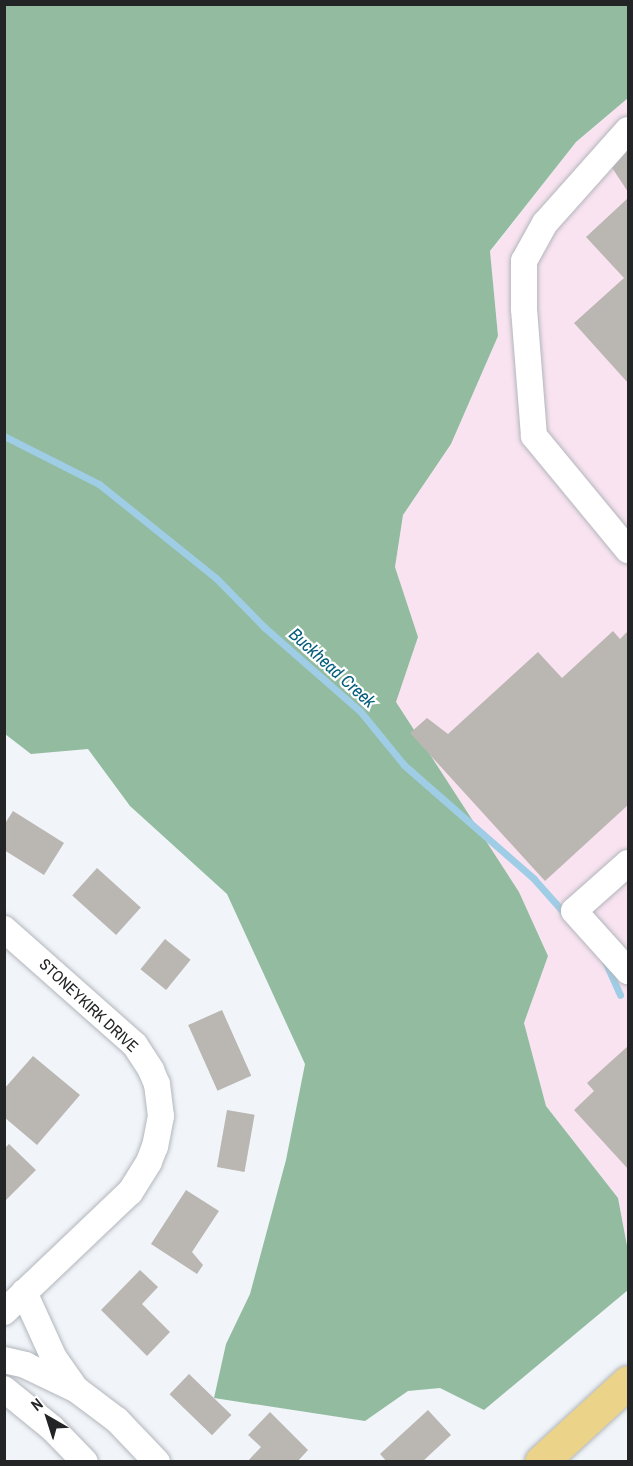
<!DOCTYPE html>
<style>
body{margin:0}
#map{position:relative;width:633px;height:1466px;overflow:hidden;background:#f1f5fa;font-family:"Archivo Narrow",sans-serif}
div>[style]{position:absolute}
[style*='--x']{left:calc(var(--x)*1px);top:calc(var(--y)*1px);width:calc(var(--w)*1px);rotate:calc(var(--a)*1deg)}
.commercial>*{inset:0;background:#f9e3f1}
.forest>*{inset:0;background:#92bb9f}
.stream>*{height:7px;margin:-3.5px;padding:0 3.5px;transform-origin:3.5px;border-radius:3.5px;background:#9fcde5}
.building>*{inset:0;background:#bab6b1;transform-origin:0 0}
.roads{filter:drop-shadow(0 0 2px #b2b6bb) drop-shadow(0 0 2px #b2b6bb)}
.minor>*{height:26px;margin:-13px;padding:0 13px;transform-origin:13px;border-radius:13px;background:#fff}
.highway>*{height:33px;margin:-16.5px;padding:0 16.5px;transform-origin:16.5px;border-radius:16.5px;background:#ebd489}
span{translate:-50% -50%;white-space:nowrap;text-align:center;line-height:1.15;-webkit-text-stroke:4.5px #fff;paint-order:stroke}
.street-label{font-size:16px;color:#232426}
.water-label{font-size:18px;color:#045d7d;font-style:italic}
.frame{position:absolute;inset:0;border:6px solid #232426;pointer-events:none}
.north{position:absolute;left:18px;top:1388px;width:60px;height:60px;-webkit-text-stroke:4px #fff;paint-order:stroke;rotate:321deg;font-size:16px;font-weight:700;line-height:24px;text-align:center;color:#232426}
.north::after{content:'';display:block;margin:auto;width:21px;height:27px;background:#232426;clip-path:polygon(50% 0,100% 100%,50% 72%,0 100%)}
</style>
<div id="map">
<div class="commercial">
<i style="clip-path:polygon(628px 98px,628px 1251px,618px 1198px,546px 1106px,524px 1023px,548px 956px,519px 892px,396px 702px,418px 637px,395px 567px,403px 515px,451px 444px,498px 336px,490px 252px,576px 142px)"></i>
</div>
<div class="forest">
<i style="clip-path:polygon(4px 5px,628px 5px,628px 98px,576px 142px,490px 251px,498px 336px,451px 444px,403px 515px,395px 567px,418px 637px,396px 702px,519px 892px,548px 956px,524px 1023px,546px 1106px,618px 1198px,628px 1251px,628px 1290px,484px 1410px,440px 1388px,408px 1391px,365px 1421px,214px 1398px,226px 1344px,250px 1294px,286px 1160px,305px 1064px,227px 894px,130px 806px,88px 749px,31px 754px,5px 734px)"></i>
</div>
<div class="stream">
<i style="--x:4;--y:436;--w:106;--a:26.8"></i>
<i style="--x:99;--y:484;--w:150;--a:38.8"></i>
<i style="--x:216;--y:578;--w:69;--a:45.6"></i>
<i style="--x:264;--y:627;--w:128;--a:41.2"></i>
<i style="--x:360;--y:711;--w:70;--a:50.8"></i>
<i style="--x:404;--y:765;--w:173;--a:41.2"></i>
<i style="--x:534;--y:879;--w:50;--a:48.3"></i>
<i style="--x:605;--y:961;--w:37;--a:66"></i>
</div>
<div class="building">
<i style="clip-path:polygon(628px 145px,628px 192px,609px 163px)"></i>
<i style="clip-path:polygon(628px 198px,628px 383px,574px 323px,624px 278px,586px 237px)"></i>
<i style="clip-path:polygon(613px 631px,620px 639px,628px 631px,628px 805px,545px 881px,410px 733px,427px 718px,448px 734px,538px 652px,562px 678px)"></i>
<i style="clip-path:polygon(13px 811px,64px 843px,44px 875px,4px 850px,4px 825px)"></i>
<i style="left:97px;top:868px;width:59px;height:37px;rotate:42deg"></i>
<i style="left:165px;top:939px;width:33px;height:39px;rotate:39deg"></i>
<i style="left:222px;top:1010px;width:72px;height:37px;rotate:66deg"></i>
<i style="clip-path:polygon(628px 1046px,628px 1169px,574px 1110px,594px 1091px,587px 1083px)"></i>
<i style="clip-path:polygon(33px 1056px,80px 1095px,37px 1145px,4px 1117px,4px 1089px)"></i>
<i style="left:227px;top:1110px;width:28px;height:58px;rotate:10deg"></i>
<i style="clip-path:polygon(9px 1144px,36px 1170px,4px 1202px,4px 1149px)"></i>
<i style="clip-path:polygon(186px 1190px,219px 1211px,192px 1252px,203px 1265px,197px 1274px,151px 1244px)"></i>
<i style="clip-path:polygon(140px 1270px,158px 1287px,142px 1304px,170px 1332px,147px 1356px,101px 1310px)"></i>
<i style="left:189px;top:1374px;width:59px;height:28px;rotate:44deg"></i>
<i style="clip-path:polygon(428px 1410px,451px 1435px,422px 1462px,387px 1462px,380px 1454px)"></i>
<i style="clip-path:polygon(270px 1412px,308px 1450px,297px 1462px,247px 1462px,261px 1447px,248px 1435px)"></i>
</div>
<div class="roads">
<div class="minor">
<i style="--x:628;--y:130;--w:125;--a:131.7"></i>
<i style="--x:545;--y:223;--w:43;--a:118.9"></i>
<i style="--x:524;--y:261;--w:48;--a:90"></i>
<i style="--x:524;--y:309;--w:127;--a:85.5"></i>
<i style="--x:534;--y:436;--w:148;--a:50.5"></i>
<i style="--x:628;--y:863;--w:72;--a:138.4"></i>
<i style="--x:574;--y:911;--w:81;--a:48"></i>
<i style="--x:4;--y:929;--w:175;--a:41.5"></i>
<i style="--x:135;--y:1045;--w:30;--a:57"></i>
<i style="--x:151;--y:1070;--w:15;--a:67"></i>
<i style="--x:157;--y:1084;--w:32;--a:83"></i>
<i style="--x:161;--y:1116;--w:31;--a:101"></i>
<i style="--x:155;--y:1146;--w:17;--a:111"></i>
<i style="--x:149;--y:1162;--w:36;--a:122"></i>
<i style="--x:130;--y:1192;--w:174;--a:136.4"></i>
<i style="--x:24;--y:1292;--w:72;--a:65.6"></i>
<i style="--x:54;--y:1358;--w:37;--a:55"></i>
<i style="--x:4;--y:1360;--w:22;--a:13"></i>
<i style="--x:25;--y:1365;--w:58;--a:25.7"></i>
<i style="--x:77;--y:1390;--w:50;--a:36.9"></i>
<i style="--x:117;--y:1420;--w:58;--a:46.4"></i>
<i style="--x:4;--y:1389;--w:62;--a:39.1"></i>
<i style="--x:52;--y:1428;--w:47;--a:45.9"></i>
</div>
<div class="highway">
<i style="--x:541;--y:1462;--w:118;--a:-42.6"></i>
</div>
</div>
<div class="street-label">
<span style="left:89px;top:1005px;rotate:43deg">STONEYKIRK DRIVE</span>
</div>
<div class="water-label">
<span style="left:332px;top:668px;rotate:42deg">Buckhead Creek</span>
</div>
<div class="frame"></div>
<div class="north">N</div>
</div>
